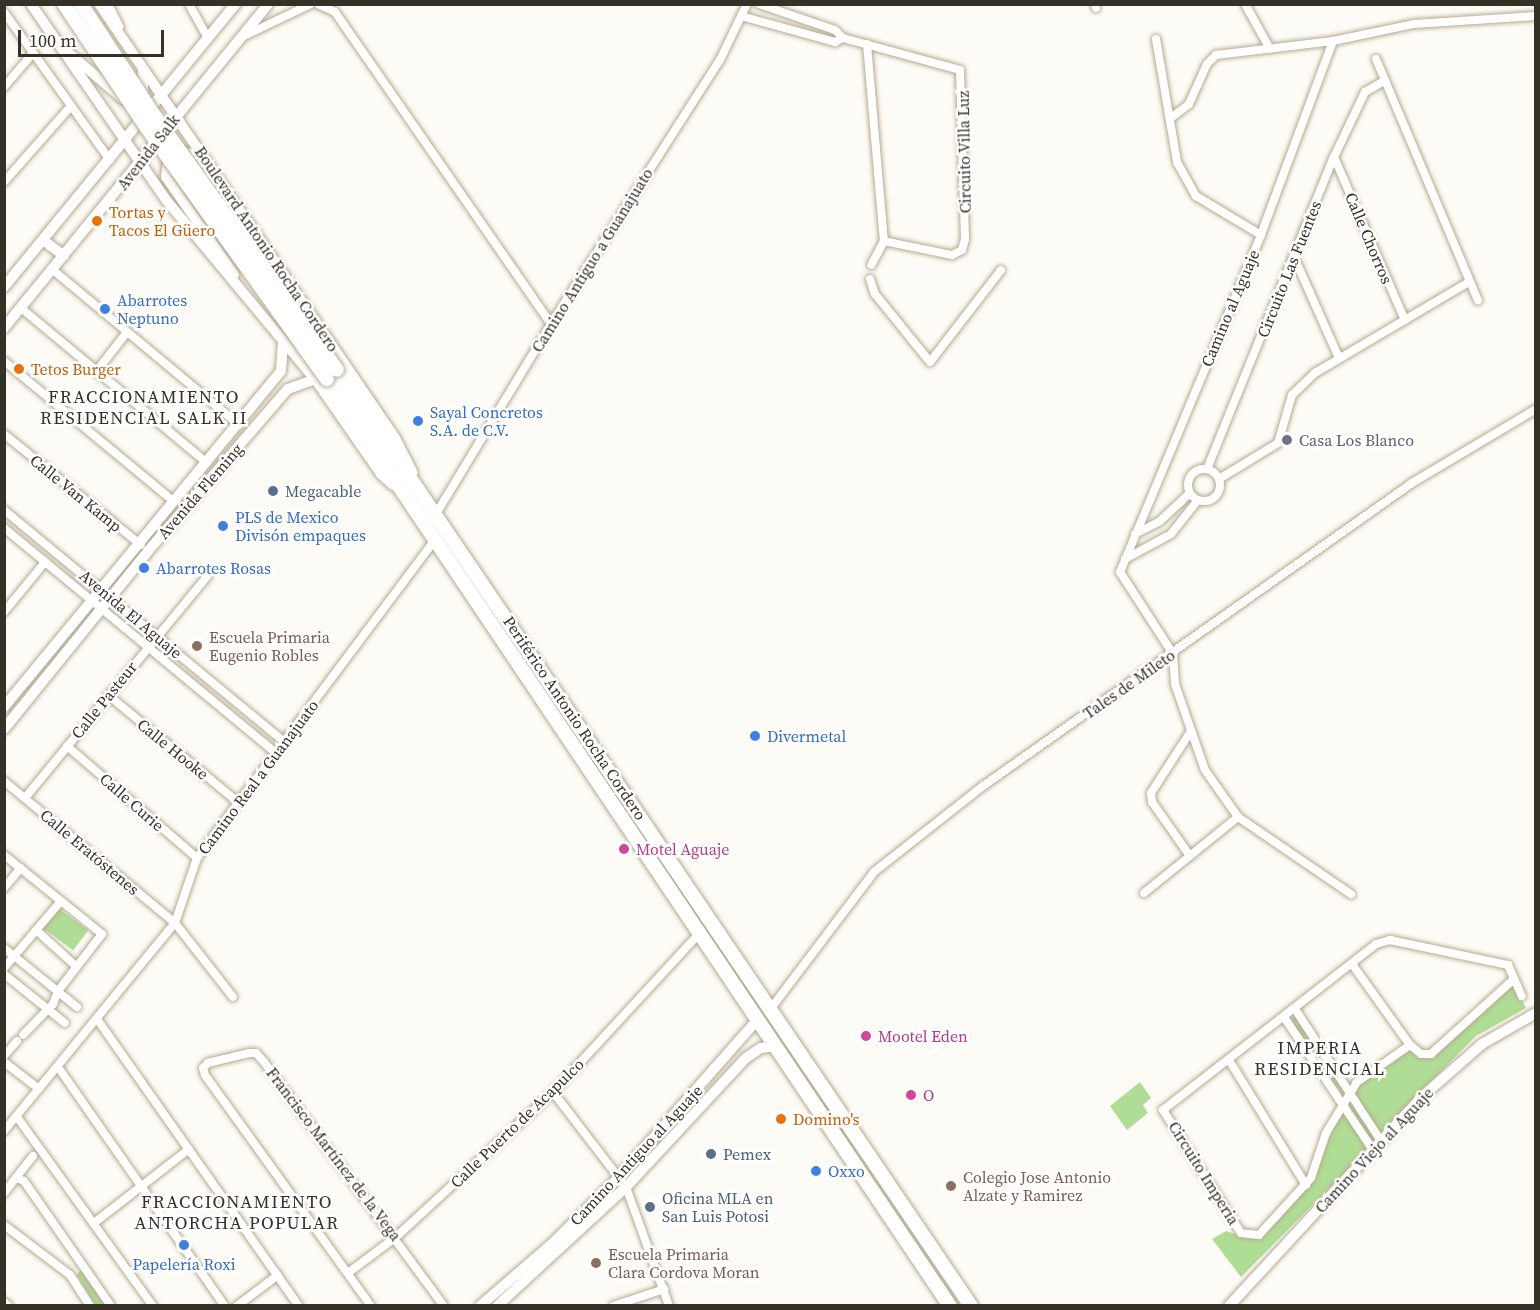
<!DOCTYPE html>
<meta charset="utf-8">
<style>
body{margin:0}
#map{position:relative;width:1540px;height:1310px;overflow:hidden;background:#fdfbf5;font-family:"Source Serif 4",serif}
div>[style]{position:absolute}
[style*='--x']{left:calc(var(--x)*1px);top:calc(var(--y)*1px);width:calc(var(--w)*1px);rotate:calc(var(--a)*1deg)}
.green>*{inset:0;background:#b0dd95;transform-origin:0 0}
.roads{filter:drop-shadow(0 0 2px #b6aa91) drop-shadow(0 0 2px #b6aa91)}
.street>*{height:8px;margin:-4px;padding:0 4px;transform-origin:4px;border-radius:4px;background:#fff}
.street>.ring{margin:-4px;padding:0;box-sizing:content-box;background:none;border:8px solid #fff;border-radius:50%}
.secondary>*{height:10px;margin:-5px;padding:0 5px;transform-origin:5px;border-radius:5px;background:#fff}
.highway>*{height:14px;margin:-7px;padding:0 7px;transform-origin:7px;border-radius:7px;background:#fff}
.bridges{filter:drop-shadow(0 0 2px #b6aa91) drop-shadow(0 0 2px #b6aa91)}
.highway-bridge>*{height:14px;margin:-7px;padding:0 7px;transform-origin:7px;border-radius:7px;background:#fff}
.dots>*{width:16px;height:16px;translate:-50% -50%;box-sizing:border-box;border:3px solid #fff;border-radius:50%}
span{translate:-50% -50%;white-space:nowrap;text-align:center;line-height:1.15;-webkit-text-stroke:5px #fff;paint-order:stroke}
.street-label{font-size:16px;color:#363127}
.food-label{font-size:16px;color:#c56008}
.left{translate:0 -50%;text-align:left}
.shop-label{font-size:16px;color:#366cbe}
.worship-label{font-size:16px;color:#5b616d}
.service-label{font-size:16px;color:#4e5e75}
.education-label{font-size:16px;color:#785e54}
.hotel-label{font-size:16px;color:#b23c85}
.neighbourhood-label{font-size:18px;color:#363127;letter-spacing:1.5px}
.frame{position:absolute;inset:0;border:6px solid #363127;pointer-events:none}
.scale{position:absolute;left:18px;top:30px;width:146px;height:27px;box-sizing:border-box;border:3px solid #363127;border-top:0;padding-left:8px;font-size:18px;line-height:21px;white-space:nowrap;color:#363127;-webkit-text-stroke:4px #fff;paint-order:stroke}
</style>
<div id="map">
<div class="green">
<i style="left:57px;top:907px;width:39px;height:25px;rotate:37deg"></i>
<i style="clip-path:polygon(1513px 983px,1526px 1008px,1476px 1036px,1380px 1133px,1354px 1092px,1359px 1085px,1409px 1050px,1419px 1056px,1431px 1056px)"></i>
<i style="clip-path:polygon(1295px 1016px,1344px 1091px,1343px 1095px,1291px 1020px)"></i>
<i style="clip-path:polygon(1140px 1082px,1151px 1098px,1143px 1105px,1148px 1113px,1127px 1130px,1110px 1106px)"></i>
<i style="clip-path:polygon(1351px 1104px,1375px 1136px,1372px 1142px,1349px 1107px)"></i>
<i style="clip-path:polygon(1342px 1110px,1367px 1150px,1241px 1277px,1212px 1239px,1226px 1231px,1250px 1239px,1260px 1237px,1307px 1187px)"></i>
<i style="clip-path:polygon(81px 1269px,107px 1305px,95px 1305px,77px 1275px)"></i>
</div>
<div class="roads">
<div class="street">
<i style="--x:108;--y:4;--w:25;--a:63"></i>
<i style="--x:189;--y:4;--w:39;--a:61"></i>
<i style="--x:318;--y:4;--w:19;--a:25"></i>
<i style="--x:335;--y:12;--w:379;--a:55.3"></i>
<i style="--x:759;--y:4;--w:80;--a:18.9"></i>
<i style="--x:835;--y:30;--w:11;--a:45"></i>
<i style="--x:843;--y:38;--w:121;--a:15.3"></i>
<i style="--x:960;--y:70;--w:169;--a:88.3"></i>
<i style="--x:965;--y:239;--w:11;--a:105"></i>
<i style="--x:962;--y:250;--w:11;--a:153"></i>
<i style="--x:952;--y:255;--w:69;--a:-168.4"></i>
<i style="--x:1095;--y:4;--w:4;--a:76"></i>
<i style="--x:1245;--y:4;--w:51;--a:60.9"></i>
<i style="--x:4;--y:12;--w:182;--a:54.4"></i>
<i style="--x:741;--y:16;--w:98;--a:15.5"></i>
<i style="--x:835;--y:42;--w:9;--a:-27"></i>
<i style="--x:242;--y:37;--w:76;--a:-25.6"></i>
<i style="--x:1156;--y:39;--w:125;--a:80.3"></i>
<i style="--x:1177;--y:162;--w:39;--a:61"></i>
<i style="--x:1196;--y:196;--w:76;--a:31"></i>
<i style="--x:1333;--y:41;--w:207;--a:110.4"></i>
<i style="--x:1261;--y:235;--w:365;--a:112.7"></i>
<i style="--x:1120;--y:572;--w:98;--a:57.1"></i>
<i style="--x:1173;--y:654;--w:30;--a:86"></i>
<i style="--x:1175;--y:684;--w:91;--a:70.8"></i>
<i style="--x:1205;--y:770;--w:57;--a:54.9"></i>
<i style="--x:1238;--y:817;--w:137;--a:34.3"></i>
<i style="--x:867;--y:44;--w:198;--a:85.1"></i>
<i style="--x:884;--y:241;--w:27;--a:118"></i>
<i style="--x:1376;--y:59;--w:262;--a:67.1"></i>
<i style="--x:4;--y:87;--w:45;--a:-49.5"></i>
<i style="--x:1172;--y:117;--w:21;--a:-37"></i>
<i style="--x:1189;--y:104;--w:44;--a:-65.8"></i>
<i style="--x:1207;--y:64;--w:13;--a:-45"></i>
<i style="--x:1216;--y:55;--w:118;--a:-6.8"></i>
<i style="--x:1333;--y:41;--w:83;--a:-11.9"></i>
<i style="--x:1414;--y:24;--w:122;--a:-3.8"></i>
<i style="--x:1334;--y:157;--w:178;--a:66.5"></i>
<i style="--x:4;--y:182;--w:101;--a:-48.6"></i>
<i style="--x:1294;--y:257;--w:111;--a:66"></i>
<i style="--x:53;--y:270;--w:242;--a:39.8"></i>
<i style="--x:870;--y:279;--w:16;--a:72"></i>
<i style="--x:875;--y:294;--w:87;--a:51"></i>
<i style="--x:930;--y:362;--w:116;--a:-52.3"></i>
<i style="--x:21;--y:308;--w:242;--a:39.8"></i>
<i style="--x:4;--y:361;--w:218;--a:39.6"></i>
<i style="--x:96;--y:372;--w:51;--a:-52.2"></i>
<i style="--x:4;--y:434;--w:176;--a:39"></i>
<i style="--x:1207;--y:469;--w:337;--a:-67.9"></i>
<i style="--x:1334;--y:157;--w:72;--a:-64.5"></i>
<i style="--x:1365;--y:92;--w:22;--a:-30"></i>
<i class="ring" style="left:1188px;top:469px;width:24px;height:24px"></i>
<i style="--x:1219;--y:479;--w:69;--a:-31.4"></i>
<i style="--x:1278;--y:443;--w:50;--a:-73.7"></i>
<i style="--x:1292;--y:395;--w:32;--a:-44"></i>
<i style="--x:1315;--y:373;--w:179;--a:-30.6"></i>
<i style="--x:4;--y:510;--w:364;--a:39.6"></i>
<i style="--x:436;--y:514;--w:222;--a:-58.8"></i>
<i style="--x:551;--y:324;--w:313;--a:-57.4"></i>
<i style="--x:720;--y:60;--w:62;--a:-64.3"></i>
<i style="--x:4;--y:528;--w:353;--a:39.6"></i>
<i style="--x:1135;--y:534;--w:28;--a:-27"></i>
<i style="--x:1160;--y:521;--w:41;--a:-43"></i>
<i style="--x:1125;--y:559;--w:52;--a:-28.5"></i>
<i style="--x:1171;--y:534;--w:43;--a:-51.5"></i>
<i style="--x:4;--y:612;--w:65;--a:-50.6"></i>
<i style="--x:108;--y:695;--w:168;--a:39.5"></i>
<i style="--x:67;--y:746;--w:172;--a:40.7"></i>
<i style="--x:4;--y:781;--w:222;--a:39.7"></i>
<i style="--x:175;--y:923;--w:94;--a:51.9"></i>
<i style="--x:25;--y:798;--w:288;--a:-50.6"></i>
<i style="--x:4;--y:855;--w:126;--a:38.9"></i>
<i style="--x:102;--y:934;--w:72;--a:127.7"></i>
<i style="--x:58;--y:991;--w:14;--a:111"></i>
<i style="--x:53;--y:1004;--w:43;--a:134.1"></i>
<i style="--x:1190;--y:856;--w:66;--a:-125.1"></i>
<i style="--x:1152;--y:802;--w:9;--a:-96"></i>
<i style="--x:1151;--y:793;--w:74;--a:-57.2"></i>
<i style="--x:4;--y:888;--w:26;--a:-50"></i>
<i style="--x:1144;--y:893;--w:121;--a:-39"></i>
<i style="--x:36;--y:930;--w:55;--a:42.1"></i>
<i style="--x:4;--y:948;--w:94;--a:38.9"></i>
<i style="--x:1352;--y:964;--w:100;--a:54.4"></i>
<i style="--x:4;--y:968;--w:88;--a:-49.6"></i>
<i style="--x:4;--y:974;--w:78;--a:38.8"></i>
<i style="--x:1514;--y:979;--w:112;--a:137.9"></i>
<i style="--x:1431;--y:1054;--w:10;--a:180"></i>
<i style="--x:1421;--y:1054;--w:14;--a:-141"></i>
<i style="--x:1410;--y:1045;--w:65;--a:145.1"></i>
<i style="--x:1357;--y:1082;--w:60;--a:121.3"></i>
<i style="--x:1326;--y:1133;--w:47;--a:108.4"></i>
<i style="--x:1311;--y:1178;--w:77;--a:132.4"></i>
<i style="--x:1259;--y:1235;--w:18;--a:-174"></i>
<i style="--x:1241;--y:1233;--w:146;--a:-122.4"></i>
<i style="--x:1163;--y:1110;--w:270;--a:-37.9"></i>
<i style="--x:1376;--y:944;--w:15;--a:-16"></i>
<i style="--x:1390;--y:940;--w:121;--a:12"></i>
<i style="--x:1508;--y:965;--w:34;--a:66"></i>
<i style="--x:1295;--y:1009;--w:158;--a:56.9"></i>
<i style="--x:769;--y:1011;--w:174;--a:-52.9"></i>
<i style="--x:874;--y:872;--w:139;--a:-38.3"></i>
<i style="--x:983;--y:786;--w:525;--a:-35.23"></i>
<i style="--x:1412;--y:483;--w:144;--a:-30.8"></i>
<i style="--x:1284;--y:1017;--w:160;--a:56.2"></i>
<i style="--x:97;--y:1019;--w:351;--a:54.9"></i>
<i style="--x:4;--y:1056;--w:20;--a:-49"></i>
<i style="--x:1229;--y:1060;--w:147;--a:58.4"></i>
<i style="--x:4;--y:1062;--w:44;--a:37.6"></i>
<i style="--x:58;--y:1067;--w:292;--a:55.1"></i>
<i style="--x:553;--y:1092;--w:120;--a:52.5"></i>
<i style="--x:626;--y:1187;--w:127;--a:70.1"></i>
<i style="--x:17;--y:1117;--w:233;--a:54.3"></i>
<i style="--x:4;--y:1131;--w:269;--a:-50.6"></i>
<i style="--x:175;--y:923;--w:69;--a:-71.3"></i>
<i style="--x:197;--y:858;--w:397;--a:-53.2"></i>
<i style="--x:19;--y:1179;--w:5;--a:22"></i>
<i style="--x:24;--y:1181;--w:152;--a:55.2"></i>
<i style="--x:4;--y:1193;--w:47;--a:-51.9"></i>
<i style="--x:94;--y:1223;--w:120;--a:-37.9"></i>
<i style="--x:4;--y:1225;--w:83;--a:37.1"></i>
<i style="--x:70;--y:1275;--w:37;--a:57"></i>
<i style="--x:348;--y:1273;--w:60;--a:-36.9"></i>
<i style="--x:396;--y:1237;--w:214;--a:-42.7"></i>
<i style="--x:553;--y:1092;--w:215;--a:-47.3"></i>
<i style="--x:4;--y:1302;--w:6;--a:39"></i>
<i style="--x:237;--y:1306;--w:51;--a:-37.1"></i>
<i style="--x:371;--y:1306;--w:284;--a:-125.7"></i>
<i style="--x:205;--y:1075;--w:7;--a:-106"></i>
<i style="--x:203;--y:1068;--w:7;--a:-45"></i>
<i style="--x:208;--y:1063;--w:42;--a:-13.7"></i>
<i style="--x:249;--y:1053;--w:7;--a:0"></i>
<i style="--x:256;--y:1053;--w:12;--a:48"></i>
<i style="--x:264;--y:1062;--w:303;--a:53.6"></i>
<i style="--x:613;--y:1306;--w:54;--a:-18.4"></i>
</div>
<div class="secondary">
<i style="--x:31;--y:4;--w:239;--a:55.4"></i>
<i style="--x:167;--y:201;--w:231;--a:50.3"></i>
<i style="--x:315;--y:379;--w:116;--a:55.2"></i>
<i style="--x:381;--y:474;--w:16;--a:43"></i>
<i style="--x:99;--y:4;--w:525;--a:55.7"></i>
<i style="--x:395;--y:438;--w:39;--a:63"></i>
<i style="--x:70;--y:54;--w:70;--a:40.3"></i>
<i style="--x:123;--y:99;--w:22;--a:-22"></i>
<i style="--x:143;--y:91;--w:19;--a:-90"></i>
<i style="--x:206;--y:166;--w:18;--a:-137"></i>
<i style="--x:193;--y:154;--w:11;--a:-170"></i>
<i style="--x:182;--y:152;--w:17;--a:147"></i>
<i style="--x:168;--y:161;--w:16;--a:97"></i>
<i style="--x:166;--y:177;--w:119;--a:55.2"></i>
<i style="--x:43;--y:240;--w:26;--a:37"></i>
<i style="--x:4;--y:287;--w:366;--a:-50.7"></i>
<i style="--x:4;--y:328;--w:418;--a:-50.8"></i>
<i style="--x:4;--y:707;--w:435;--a:-50.5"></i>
<i style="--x:281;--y:371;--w:30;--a:-86"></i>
<i style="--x:4;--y:729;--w:229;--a:-51"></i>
<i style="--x:148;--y:551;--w:214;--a:-49.2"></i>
<i style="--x:288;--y:389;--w:29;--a:-20"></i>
<i style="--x:480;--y:1306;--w:99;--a:-40.9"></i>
<i style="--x:555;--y:1241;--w:88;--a:-45"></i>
<i style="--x:617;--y:1179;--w:212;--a:-48.6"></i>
<i style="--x:497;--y:1306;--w:176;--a:-42.7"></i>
<i style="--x:626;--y:1187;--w:176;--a:-47.1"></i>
<i style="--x:746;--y:1058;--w:18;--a:-34"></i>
<i style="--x:761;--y:1048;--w:14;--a:-8"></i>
<i style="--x:1229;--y:1306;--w:287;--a:-47.3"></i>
<i style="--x:1424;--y:1095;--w:77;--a:-41.3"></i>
<i style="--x:1482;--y:1044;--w:62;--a:-29.9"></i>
</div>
<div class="highway">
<i style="--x:337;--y:370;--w:1131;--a:55.89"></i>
<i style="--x:327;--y:379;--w:1117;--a:56.1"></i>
</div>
</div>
<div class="bridges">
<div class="highway-bridge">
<i style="--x:64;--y:4;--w:149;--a:56.2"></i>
<i style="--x:147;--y:128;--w:309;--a:54.4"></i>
<i style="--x:81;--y:4;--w:136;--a:56.7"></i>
<i style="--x:156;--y:118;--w:310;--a:54.3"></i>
</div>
</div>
<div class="dots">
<i style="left:97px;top:221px;background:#e8710a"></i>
<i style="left:105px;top:309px;background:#3f7fe0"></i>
<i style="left:19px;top:369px;background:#e8710a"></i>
<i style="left:418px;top:421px;background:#3f7fe0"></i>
<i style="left:1287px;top:440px;background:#6b7280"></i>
<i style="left:273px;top:491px;background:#5c6f8a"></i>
<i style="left:223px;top:526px;background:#3f7fe0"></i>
<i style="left:144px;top:568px;background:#3f7fe0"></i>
<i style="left:197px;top:646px;background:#8d6e63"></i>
<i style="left:755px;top:736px;background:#3f7fe0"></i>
<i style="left:624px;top:849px;background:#d1479c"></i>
<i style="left:866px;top:1036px;background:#d1479c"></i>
<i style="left:911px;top:1095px;background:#d1479c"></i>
<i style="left:781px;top:1119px;background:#e8710a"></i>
<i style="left:711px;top:1154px;background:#5c6f8a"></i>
<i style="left:816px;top:1171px;background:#3f7fe0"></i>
<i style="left:951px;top:1186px;background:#8d6e63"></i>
<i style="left:650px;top:1207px;background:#5c6f8a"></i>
<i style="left:184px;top:1245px;background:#3f7fe0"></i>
<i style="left:596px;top:1263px;background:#8d6e63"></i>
</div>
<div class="street-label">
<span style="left:148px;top:152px;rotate:-52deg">Avenida Salk</span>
<span style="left:964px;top:152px;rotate:-91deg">Circuito Villa Luz</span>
<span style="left:1369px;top:238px;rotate:67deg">Calle Chorros</span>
<span style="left:267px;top:249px;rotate:56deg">Boulevard Antonio Rocha Cordero</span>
<span style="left:592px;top:260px;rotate:-58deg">Camino Antiguo a Guanajuato</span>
<span style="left:1289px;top:269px;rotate:-68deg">Circuito Las Fuentes</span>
<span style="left:1230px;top:308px;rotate:-67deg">Camino al Aguaje</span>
<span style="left:200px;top:491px;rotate:-49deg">Avenida Fleming</span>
<span style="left:76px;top:493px;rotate:39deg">Calle Van Kamp</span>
<span style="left:131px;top:614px;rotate:40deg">Avenida El Aguaje</span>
<span style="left:1129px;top:684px;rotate:-35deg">Tales de Mileto</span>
<span style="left:104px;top:700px;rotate:-51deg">Calle Pasteur</span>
<span style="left:575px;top:718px;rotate:56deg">Periférico Antonio Rocha Cordero</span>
<span style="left:173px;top:749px;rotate:39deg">Calle Hooke</span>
<span style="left:258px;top:777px;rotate:-53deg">Camino Real a Guanajuato</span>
<span style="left:132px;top:802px;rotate:41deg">Calle Curie</span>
<span style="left:90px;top:852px;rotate:40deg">Calle Eratóstenes</span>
<span style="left:517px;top:1123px;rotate:-44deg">Calle Puerto de Acapulco</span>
<span style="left:1374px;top:1150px;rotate:-47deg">Camino Viejo al Aguaje</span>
<span style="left:334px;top:1154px;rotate:53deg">Francisco Martínez de la Vega</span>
<span style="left:636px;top:1155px;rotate:-47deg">Camino Antiguo al Aguaje</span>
<span style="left:1204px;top:1173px;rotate:58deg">Circuito Imperia</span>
</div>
<div class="food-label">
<span class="left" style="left:109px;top:221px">Tortas y<br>Tacos El Güero</span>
<span class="left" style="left:31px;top:369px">Tetos Burger</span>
<span class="left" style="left:793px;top:1119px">Domino's</span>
</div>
<div class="shop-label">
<span class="left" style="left:117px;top:309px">Abarrotes<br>Neptuno</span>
<span class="left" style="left:430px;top:421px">Sayal Concretos<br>S.A. de C.V.</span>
<span class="left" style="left:235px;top:526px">PLS de Mexico<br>Divisón empaques</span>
<span class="left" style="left:156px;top:568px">Abarrotes Rosas</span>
<span class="left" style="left:767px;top:736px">Divermetal</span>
<span class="left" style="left:828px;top:1171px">Oxxo</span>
<span style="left:184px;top:1264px">Papelería Roxi</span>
</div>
<div class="worship-label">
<span class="left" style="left:1299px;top:440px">Casa Los Blanco</span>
</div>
<div class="service-label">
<span class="left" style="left:285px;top:491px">Megacable</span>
<span class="left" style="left:723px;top:1154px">Pemex</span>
<span class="left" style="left:662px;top:1207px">Oficina MLA en<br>San Luis Potosi</span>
</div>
<div class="education-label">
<span class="left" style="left:209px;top:646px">Escuela Primaria<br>Eugenio Robles</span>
<span class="left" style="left:963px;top:1186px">Colegio Jose Antonio<br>Alzate y Ramirez</span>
<span class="left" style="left:608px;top:1263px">Escuela Primaria<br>Clara Cordova Moran</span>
</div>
<div class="hotel-label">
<span class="left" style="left:636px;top:849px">Motel Aguaje</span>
<span class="left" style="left:878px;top:1036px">Mootel Eden</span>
<span class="left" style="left:923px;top:1095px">O</span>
</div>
<div class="neighbourhood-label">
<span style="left:144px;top:408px">FRACCIONAMIENTO<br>RESIDENCIAL SALK II</span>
<span style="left:1320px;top:1059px">IMPERIA<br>RESIDENCIAL</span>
<span style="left:237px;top:1213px">FRACCIONAMIENTO<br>ANTORCHA POPULAR</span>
</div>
<div class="frame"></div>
<div class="scale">100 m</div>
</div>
